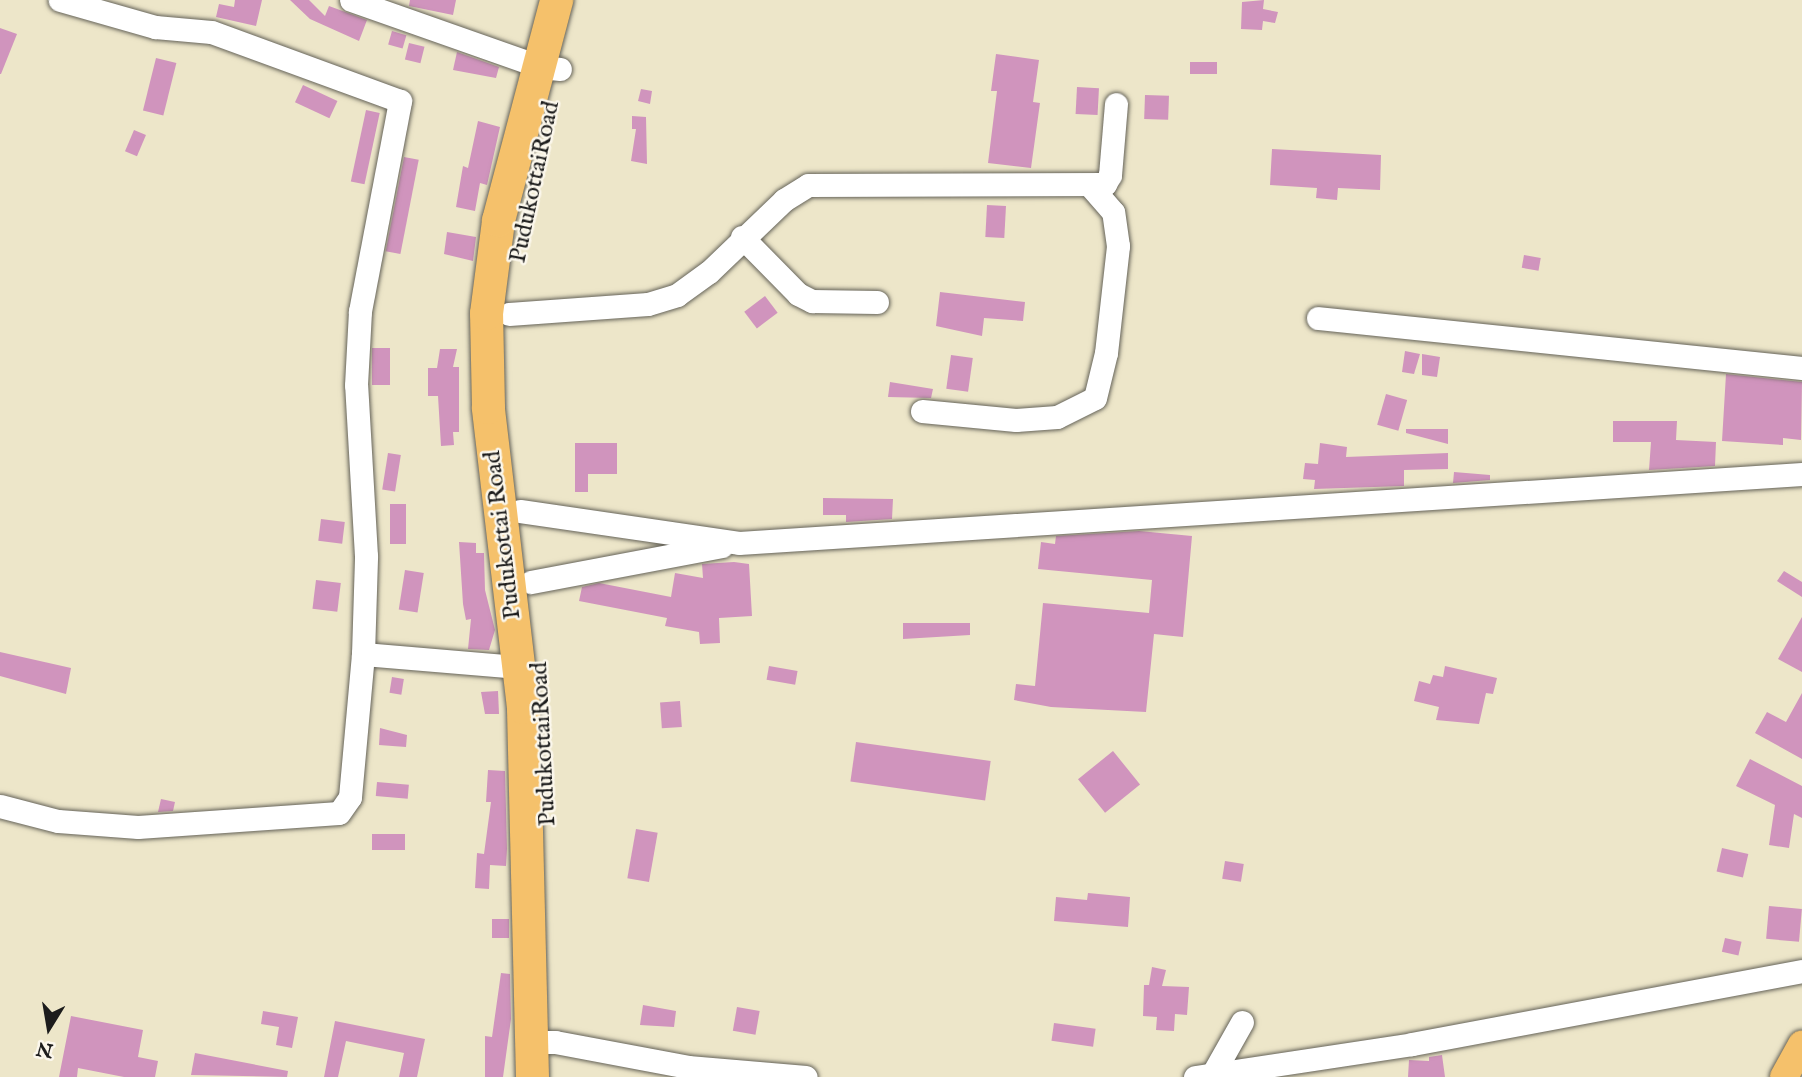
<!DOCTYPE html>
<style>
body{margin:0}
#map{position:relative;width:1802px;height:1077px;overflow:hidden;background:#ede6c9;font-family:"IM FELL English",serif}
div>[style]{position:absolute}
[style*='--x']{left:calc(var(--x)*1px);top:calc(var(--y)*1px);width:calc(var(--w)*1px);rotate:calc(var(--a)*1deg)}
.building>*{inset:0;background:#d094bd;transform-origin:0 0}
.roads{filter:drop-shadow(0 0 2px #656359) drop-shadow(0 0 2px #656359)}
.minor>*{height:23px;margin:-11.5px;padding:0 11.5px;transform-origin:11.5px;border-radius:11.5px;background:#fff}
.major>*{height:28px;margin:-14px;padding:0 14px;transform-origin:14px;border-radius:14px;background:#f5c16b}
.highway>*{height:33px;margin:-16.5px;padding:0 16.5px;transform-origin:16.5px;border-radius:16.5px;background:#f5c16b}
span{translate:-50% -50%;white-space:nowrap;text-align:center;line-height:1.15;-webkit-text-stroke:5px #fbf7ec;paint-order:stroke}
.street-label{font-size:24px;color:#1c1c1c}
.north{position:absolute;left:14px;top:993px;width:70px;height:70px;-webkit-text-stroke:5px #fbf7ec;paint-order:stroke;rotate:191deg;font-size:19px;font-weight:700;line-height:28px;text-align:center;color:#1c1c1c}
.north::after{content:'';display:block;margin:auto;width:24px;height:32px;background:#1c1c1c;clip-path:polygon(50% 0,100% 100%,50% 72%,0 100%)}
</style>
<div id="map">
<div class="building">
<i style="clip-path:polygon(235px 0,262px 0,256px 26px,216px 17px,219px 4px,234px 7px)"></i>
<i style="clip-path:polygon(290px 0,309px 0,325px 16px,329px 6px,367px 20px,359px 41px,310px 19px)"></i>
<i style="clip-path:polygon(410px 0,456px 0,453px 15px,409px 6px)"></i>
<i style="clip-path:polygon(1264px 0,1263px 9px,1278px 12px,1275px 23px,1263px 21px,1262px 30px,1241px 29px,1242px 2px)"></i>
<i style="clip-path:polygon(0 28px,17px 34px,1px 74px,0 74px)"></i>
<i style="left:392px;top:31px;width:15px;height:14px;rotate:16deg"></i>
<i style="left:409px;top:43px;width:16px;height:17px;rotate:14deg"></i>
<i style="clip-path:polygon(457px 52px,499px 67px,496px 78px,453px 70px)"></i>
<i style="clip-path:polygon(996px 54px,1039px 60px,1033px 102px,1040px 103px,1031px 168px,988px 163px,997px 91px,991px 91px)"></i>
<i style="left:156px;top:58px;width:21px;height:54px;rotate:14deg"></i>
<i style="left:1217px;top:62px;width:12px;height:27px;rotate:90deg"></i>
<i style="left:303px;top:85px;width:38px;height:19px;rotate:25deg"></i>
<i style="left:1077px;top:87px;width:22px;height:27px;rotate:3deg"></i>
<i style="clip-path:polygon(641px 89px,652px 91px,650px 104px,638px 101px)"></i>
<i style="left:1145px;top:95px;width:24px;height:24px;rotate:2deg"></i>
<i style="left:366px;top:110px;width:14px;height:73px;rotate:12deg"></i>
<i style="clip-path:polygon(632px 116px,646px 117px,647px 164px,631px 161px,636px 129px,632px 129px)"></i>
<i style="clip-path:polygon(478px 121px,500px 127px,487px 185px,480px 183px,475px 211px,456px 207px,463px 166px,468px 168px)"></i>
<i style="left:134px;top:130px;width:13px;height:23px;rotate:23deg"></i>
<i style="clip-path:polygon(1272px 149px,1381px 155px,1380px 190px,1338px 188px,1337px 200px,1316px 198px,1317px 188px,1270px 185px)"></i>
<i style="left:404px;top:157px;width:15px;height:96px;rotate:11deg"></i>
<i style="left:987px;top:205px;width:19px;height:32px;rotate:3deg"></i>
<i style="clip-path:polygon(447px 232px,476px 237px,473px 261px,444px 254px)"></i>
<i style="left:1524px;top:255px;width:17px;height:13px;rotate:10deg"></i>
<i style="clip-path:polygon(940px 292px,1025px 302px,1023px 321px,984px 318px,982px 336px,936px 326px)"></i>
<i style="left:765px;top:296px;width:21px;height:26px;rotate:53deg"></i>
<i style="left:372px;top:348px;width:18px;height:37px"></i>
<i style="clip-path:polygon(440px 349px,457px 349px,453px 367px,459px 367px,459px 432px,453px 432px,454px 445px,441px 446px,438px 396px,428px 396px,428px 368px,437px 368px)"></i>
<i style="clip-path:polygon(1405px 351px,1420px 354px,1414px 374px,1402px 372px)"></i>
<i style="clip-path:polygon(1422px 354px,1440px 357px,1437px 377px,1422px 375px)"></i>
<i style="left:951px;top:355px;width:22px;height:34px;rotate:8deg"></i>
<i style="clip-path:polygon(1726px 374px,1802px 382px,1801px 440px,1783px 438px,1783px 445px,1722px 441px)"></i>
<i style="clip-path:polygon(890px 382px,933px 389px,931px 398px,888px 397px)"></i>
<i style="left:1386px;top:394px;width:22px;height:32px;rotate:16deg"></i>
<i style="clip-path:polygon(1613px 421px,1677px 421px,1676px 440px,1716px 442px,1715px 466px,1649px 470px,1651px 442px,1613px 442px)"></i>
<i style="clip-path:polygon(1406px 429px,1448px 429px,1448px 444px,1406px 433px)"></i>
<i style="clip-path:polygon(575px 443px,617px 443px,617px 474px,588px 474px,588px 492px,575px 492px)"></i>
<i style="clip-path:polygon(1320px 443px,1347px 447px,1346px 457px,1448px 453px,1448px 469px,1404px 470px,1404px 486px,1314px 489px,1315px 480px,1303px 479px,1305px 463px,1318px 464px)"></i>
<i style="left:388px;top:453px;width:13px;height:37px;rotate:9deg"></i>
<i style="clip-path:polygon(1454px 472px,1490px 475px,1490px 480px,1453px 483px)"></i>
<i style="clip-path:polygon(823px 498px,893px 499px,892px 519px,846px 522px,846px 515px,823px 515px)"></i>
<i style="left:390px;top:504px;width:16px;height:40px"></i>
<i style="left:321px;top:519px;width:24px;height:22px;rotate:7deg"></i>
<i style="clip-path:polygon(1139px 531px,1192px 536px,1183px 637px,1154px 634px,1146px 712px,1051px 707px,1014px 700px,1016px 684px,1035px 686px,1043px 603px,1149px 613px,1152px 580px,1038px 569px,1041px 542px,1055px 544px,1056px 536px)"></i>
<i style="clip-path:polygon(459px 542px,476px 543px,476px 553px,484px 553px,485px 590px,495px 630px,489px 650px,468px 649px,471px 619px,466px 620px,463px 604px)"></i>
<i style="clip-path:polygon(734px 562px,749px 564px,752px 616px,719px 618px,720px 643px,700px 644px,699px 632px,665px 626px,667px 618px,579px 601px,582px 587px,599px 583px,671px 597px,675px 573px,703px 578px,702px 564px)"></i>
<i style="left:405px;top:570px;width:19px;height:40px;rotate:9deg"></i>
<i style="clip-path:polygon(1784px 571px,1802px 582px,1802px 597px,1777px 581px)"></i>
<i style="left:316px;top:580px;width:25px;height:29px;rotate:7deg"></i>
<i style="clip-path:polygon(1802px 617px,1802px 672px,1778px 659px)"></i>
<i style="clip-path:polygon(903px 623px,970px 623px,970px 635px,903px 639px)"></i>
<i style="clip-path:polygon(0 652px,71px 668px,66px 694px,0 676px)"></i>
<i style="left:769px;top:666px;width:29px;height:14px;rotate:10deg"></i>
<i style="clip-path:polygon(1445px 666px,1497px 678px,1493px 694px,1486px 693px,1479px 724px,1436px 720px,1439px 707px,1414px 701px,1419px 681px,1430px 684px,1433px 675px,1443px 677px)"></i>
<i style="left:392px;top:677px;width:12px;height:16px;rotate:9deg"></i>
<i style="clip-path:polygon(498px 691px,499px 714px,485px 714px,481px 692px)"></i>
<i style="clip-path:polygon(1802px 693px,1802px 759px,1755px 733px,1767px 712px,1786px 722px)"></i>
<i style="left:680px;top:701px;width:26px;height:20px;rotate:86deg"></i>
<i style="clip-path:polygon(380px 728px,407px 735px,406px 747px,379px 745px)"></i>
<i style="left:856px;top:742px;width:136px;height:40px;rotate:8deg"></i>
<i style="left:1113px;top:751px;width:43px;height:45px;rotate:51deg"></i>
<i style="clip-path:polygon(1750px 759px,1802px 786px,1802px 818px,1794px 814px,1789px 848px,1769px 845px,1775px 805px,1736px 786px)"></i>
<i style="clip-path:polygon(488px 770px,505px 771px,507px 849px,506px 866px,490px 865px,489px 889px,475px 888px,477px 853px,484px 854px,491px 802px,486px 802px)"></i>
<i style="left:377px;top:782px;width:32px;height:14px;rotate:5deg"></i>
<i style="clip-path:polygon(161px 799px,175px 802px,173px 811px,158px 812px)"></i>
<i style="left:636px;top:829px;width:22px;height:50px;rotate:10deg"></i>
<i style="left:405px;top:834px;width:16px;height:33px;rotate:90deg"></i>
<i style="left:1722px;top:848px;width:27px;height:24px;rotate:13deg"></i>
<i style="left:1225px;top:861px;width:19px;height:18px;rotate:9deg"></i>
<i style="clip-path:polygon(1088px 893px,1130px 897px,1128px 927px,1054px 921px,1056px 897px,1087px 900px)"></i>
<i style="left:1769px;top:906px;width:33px;height:33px;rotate:5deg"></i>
<i style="left:492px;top:919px;width:17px;height:19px"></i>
<i style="left:1725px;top:938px;width:17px;height:14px;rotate:13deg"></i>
<i style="clip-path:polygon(1152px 967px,1166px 970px,1162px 986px,1189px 987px,1187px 1015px,1175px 1014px,1174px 1031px,1156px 1030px,1157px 1017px,1143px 1016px,1144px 985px,1149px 985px)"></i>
<i style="clip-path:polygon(501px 973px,510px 974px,511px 1019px,503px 1077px,485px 1077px,485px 1036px,492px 1037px)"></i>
<i style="clip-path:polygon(643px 1005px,676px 1011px,674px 1027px,640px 1025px)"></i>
<i style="left:737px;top:1007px;width:23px;height:24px;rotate:10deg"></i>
<i style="clip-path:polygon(263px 1011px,298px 1017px,292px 1048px,276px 1045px,279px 1027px,261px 1024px)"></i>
<i style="clip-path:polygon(71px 1016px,143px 1030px,138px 1057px,158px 1061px,155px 1077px,124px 1077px,78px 1068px,77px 1077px,59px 1077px)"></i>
<i style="clip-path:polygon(335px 1021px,425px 1039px,417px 1077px,399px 1077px,404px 1053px,346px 1041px,338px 1077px,324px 1077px)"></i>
<i style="left:1054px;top:1023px;width:42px;height:18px;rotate:8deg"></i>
<i style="clip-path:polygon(195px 1053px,288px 1071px,287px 1077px,191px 1075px)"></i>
<i style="clip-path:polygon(1442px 1055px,1445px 1077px,1408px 1077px,1409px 1060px,1429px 1061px,1429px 1057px)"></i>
</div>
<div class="roads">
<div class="minor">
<i style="--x:351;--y:0;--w:201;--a:19.4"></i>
<i style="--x:541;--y:67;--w:19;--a:6"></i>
<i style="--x:742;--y:237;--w:80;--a:45.5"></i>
<i style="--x:798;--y:294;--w:16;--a:27"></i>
<i style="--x:812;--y:301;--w:65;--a:0.9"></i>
<i style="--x:509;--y:314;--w:139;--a:-4.1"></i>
<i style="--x:648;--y:304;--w:30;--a:-17"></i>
<i style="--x:677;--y:295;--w:39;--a:-36"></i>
<i style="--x:709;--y:272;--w:104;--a:-43.8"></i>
<i style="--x:784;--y:200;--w:28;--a:-32"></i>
<i style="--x:808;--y:185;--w:297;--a:-0.2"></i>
<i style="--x:1105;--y:184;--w:10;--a:-61"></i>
<i style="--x:1110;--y:175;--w:71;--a:-85.2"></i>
<i style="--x:1318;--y:318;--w:487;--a:5.9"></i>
<i style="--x:922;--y:411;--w:94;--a:5.5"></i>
<i style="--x:1016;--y:420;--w:41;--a:-4.2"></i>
<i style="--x:1057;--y:417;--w:42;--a:-26.6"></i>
<i style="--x:1095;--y:398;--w:46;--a:-76.3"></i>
<i style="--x:1106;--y:353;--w:108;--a:-83.6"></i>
<i style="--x:1118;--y:246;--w:34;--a:-98"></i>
<i style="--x:1113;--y:212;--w:33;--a:-131"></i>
<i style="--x:520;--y:511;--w:221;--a:8.3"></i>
<i style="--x:739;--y:543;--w:1065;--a:-3.71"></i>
<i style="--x:531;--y:582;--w:194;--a:-10.7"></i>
<i style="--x:363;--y:654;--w:157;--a:4.8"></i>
<i style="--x:0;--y:806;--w:60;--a:14.5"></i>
<i style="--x:58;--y:821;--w:80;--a:4.3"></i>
<i style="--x:138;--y:827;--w:201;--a:-4"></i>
<i style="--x:339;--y:813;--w:19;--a:-55"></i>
<i style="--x:350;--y:797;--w:144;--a:-84.8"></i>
<i style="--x:363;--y:654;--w:98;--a:-88.2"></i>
<i style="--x:366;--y:556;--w:171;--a:-93.3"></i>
<i style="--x:356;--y:385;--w:74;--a:-86.9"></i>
<i style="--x:360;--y:311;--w:214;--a:-79.2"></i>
<i style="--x:400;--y:101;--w:201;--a:-159.9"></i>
<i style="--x:211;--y:32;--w:56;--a:-174.9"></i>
<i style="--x:155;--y:27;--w:99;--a:-164.1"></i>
<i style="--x:532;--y:1042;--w:23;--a:0"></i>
<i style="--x:555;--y:1042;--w:135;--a:10.6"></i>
<i style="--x:688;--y:1067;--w:118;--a:4.8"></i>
<i style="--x:1195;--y:1077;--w:219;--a:-8.6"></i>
<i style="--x:1412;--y:1044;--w:397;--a:-10.6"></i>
<i style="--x:1211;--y:1077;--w:63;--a:-60.6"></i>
</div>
<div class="major">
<i style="--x:1784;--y:1077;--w:37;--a:-61"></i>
</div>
<div class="highway">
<i style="--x:532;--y:1077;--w:370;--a:-91.4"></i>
<i style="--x:523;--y:707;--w:302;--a:-96.7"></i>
<i style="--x:488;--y:407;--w:94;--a:-91.2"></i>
<i style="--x:486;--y:313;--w:94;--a:-82.6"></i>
<i style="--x:498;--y:220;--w:228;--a:-75.2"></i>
</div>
</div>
<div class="street-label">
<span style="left:535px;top:182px;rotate:-78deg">PudukottaiRoad</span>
<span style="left:503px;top:535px;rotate:-97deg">Pudukottai Road</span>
<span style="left:544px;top:744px;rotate:-93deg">PudukottaiRoad</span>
</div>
<div class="north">N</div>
</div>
